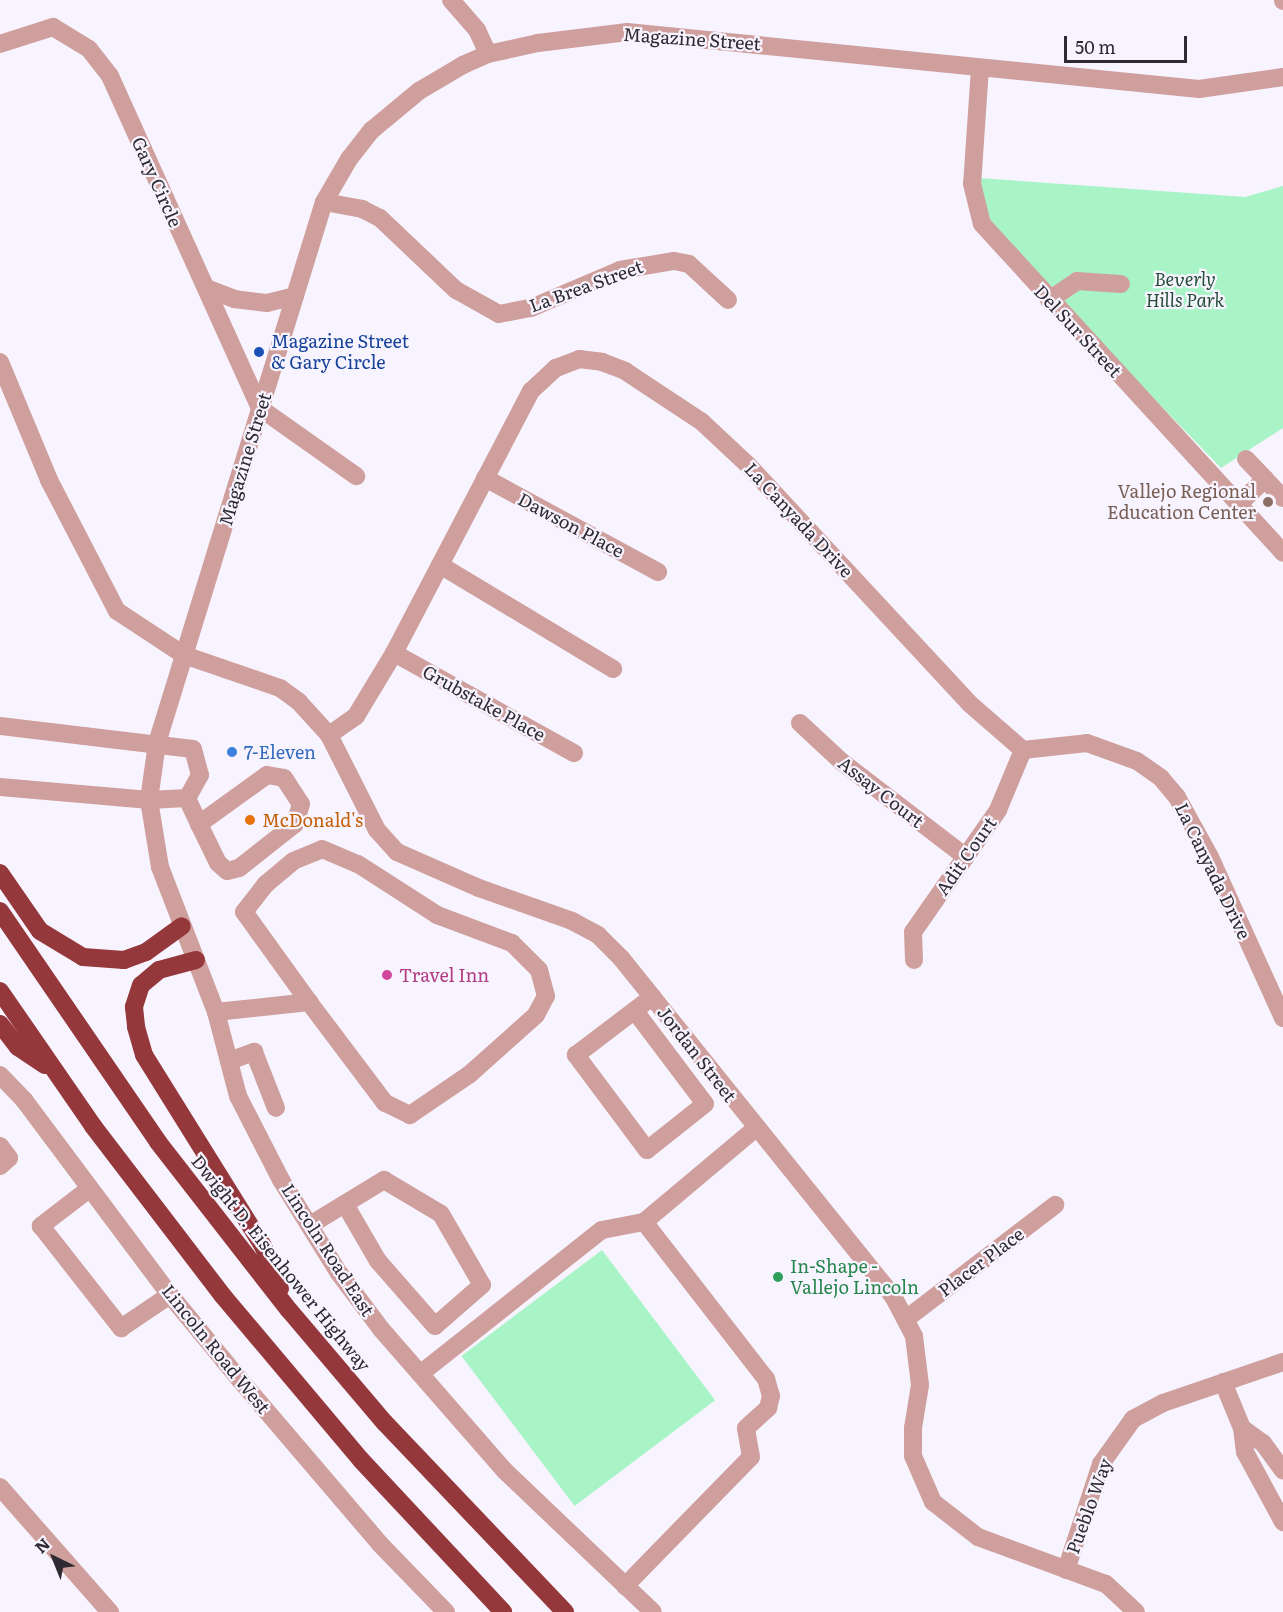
<!DOCTYPE html>
<style>
body{margin:0}
#map{position:relative;width:1283px;height:1612px;overflow:hidden;background:#f8f4ff;font-family:Literata,serif}
div>[style]{position:absolute}
[style*='--x']{left:calc(var(--x)*1px);top:calc(var(--y)*1px);width:calc(var(--w)*1px);rotate:calc(var(--a)*1deg)}
.green>*{inset:0;background:#a8f4c7;transform-origin:0 0}
.minor>*{height:18px;margin:-9px;padding:0 9px;transform-origin:9px;border-radius:9px;background:#cf9f9d}
.highway>*{height:18px;margin:-9px;padding:0 9px;transform-origin:9px;border-radius:9px;background:#95383b}
.dots>*{width:16px;height:16px;translate:-50% -50%;box-sizing:border-box;border:3px solid #f8f4ff;border-radius:50%}
span{translate:-50% -50%;white-space:nowrap;text-align:center;line-height:1.15;-webkit-text-stroke:4.5px #f8f4ff;paint-order:stroke}
.street-label{font-size:18px;color:#2e2b32}
.park-label{font-size:18px;color:#234d36;font-style:italic}
.transit-label{font-size:18px;color:#164399}
.left{translate:0 -50%;text-align:left}
.education-label{font-size:18px;color:#785e54}
.right{translate:-100% -50%;text-align:right}
.shop-label{font-size:18px;color:#366cbe}
.food-label{font-size:18px;color:#c56008}
.hotel-label{font-size:18px;color:#b23c85}
.leisure-label{font-size:18px;color:#27864d}
.north{position:absolute;left:24px;top:1528px;width:60px;height:60px;-webkit-text-stroke:4px #f8f4ff;paint-order:stroke;rotate:317deg;font-size:16px;font-weight:700;line-height:24px;text-align:center;color:#2e2b32}
.north::after{content:'';display:block;margin:auto;width:21px;height:27px;background:#2e2b32;clip-path:polygon(50% 0,100% 100%,50% 72%,0 100%)}
.scale{position:absolute;left:1064px;top:36px;width:123px;height:27px;box-sizing:border-box;border:3px solid #2e2b32;border-top:0;padding-left:8px;font-size:18px;line-height:21px;white-space:nowrap;color:#2e2b32;-webkit-text-stroke:4px #f8f4ff;paint-order:stroke}
</style>
<div id="map">
<div class="green">
<i style="clip-path:polygon(978px 178px,1245px 197px,1283px 186px,1283px 428px,1221px 468px,994px 233px)"></i>
<i style="left:602px;top:1250px;width:188px;height:176px;rotate:53deg"></i>
</div>
<div class="minor">
<i style="--x:451;--y:0;--w:40;--a:49"></i>
<i style="--x:477;--y:30;--w:26;--a:65"></i>
<i style="--x:1283;--y:0;--w:1;--a:90"></i>
<i style="--x:0;--y:44;--w:56;--a:-17.8"></i>
<i style="--x:53;--y:27;--w:42;--a:31.4"></i>
<i style="--x:89;--y:49;--w:34;--a:52"></i>
<i style="--x:110;--y:76;--w:364;--a:65.7"></i>
<i style="--x:260;--y:408;--w:118;--a:35.3"></i>
<i style="--x:980;--y:68;--w:116;--a:93.9"></i>
<i style="--x:972;--y:184;--w:41;--a:76"></i>
<i style="--x:982;--y:224;--w:446;--a:47.5"></i>
<i style="--x:324;--y:202;--w:39;--a:10"></i>
<i style="--x:362;--y:209;--w:20;--a:27"></i>
<i style="--x:380;--y:218;--w:105;--a:43.5"></i>
<i style="--x:456;--y:290;--w:49;--a:29.2"></i>
<i style="--x:499;--y:314;--w:33;--a:-11"></i>
<i style="--x:531;--y:308;--w:97;--a:-23.1"></i>
<i style="--x:620;--y:270;--w:55;--a:-9.5"></i>
<i style="--x:674;--y:261;--w:15;--a:11"></i>
<i style="--x:689;--y:264;--w:53;--a:42.7"></i>
<i style="--x:206;--y:288;--w:30;--a:21"></i>
<i style="--x:234;--y:299;--w:33;--a:7"></i>
<i style="--x:267;--y:303;--w:29;--a:-14"></i>
<i style="--x:1049;--y:300;--w:34;--a:-34"></i>
<i style="--x:1077;--y:281;--w:44;--a:3.9"></i>
<i style="--x:0;--y:362;--w:128;--a:67.4"></i>
<i style="--x:49;--y:480;--w:148;--a:62.6"></i>
<i style="--x:117;--y:611;--w:80;--a:33.3"></i>
<i style="--x:184;--y:655;--w:102;--a:19"></i>
<i style="--x:280;--y:688;--w:24;--a:36"></i>
<i style="--x:299;--y:702;--w:45;--a:47.7"></i>
<i style="--x:329;--y:735;--w:106;--a:63.2"></i>
<i style="--x:377;--y:830;--w:30;--a:48"></i>
<i style="--x:397;--y:852;--w:90;--a:23.7"></i>
<i style="--x:479;--y:888;--w:99;--a:19.5"></i>
<i style="--x:572;--y:921;--w:30;--a:28"></i>
<i style="--x:598;--y:935;--w:33;--a:45"></i>
<i style="--x:621;--y:958;--w:434;--a:51.2"></i>
<i style="--x:893;--y:1296;--w:45;--a:62.3"></i>
<i style="--x:914;--y:1336;--w:49;--a:83"></i>
<i style="--x:920;--y:1385;--w:44;--a:99.2"></i>
<i style="--x:913;--y:1428;--w:28;--a:90"></i>
<i style="--x:913;--y:1456;--w:50;--a:66.5"></i>
<i style="--x:933;--y:1502;--w:57;--a:37.9"></i>
<i style="--x:978;--y:1537;--w:136;--a:20.2"></i>
<i style="--x:1106;--y:1584;--w:41;--a:43"></i>
<i style="--x:1246;--y:459;--w:28;--a:46"></i>
<i style="--x:485;--y:478;--w:197;--a:28.5"></i>
<i style="--x:1239;--y:504;--w:36;--a:-44"></i>
<i style="--x:1265;--y:479;--w:26;--a:47"></i>
<i style="--x:440;--y:565;--w:202;--a:31"></i>
<i style="--x:394;--y:653;--w:206;--a:29.1"></i>
<i style="--x:800;--y:723;--w:57;--a:42.9"></i>
<i style="--x:842;--y:762;--w:156;--a:37.5"></i>
<i style="--x:0;--y:726;--w:194;--a:6.8"></i>
<i style="--x:193;--y:749;--w:27;--a:75"></i>
<i style="--x:200;--y:775;--w:26;--a:119"></i>
<i style="--x:329;--y:735;--w:33;--a:-35"></i>
<i style="--x:356;--y:716;--w:74;--a:-58.9"></i>
<i style="--x:394;--y:653;--w:296;--a:-62.4"></i>
<i style="--x:531;--y:391;--w:34;--a:-43"></i>
<i style="--x:556;--y:368;--w:25;--a:-21"></i>
<i style="--x:579;--y:359;--w:23;--a:7"></i>
<i style="--x:602;--y:362;--w:25;--a:21"></i>
<i style="--x:625;--y:371;--w:92;--a:33.5"></i>
<i style="--x:702;--y:422;--w:63;--a:43.1"></i>
<i style="--x:748;--y:465;--w:326;--a:47.1"></i>
<i style="--x:970;--y:704;--w:70;--a:41"></i>
<i style="--x:1023;--y:750;--w:64;--a:-6.2"></i>
<i style="--x:1087;--y:743;--w:53;--a:19.8"></i>
<i style="--x:1137;--y:761;--w:29;--a:35"></i>
<i style="--x:1161;--y:778;--w:25;--a:50"></i>
<i style="--x:1177;--y:797;--w:68;--a:61.2"></i>
<i style="--x:1210;--y:857;--w:177;--a:65.6"></i>
<i style="--x:0;--y:787;--w:150;--a:5"></i>
<i style="--x:149;--y:800;--w:58;--a:-82"></i>
<i style="--x:157;--y:743;--w:566;--a:-72.85"></i>
<i style="--x:324;--y:202;--w:50;--a:-59.8"></i>
<i style="--x:349;--y:159;--w:37;--a:-52"></i>
<i style="--x:372;--y:130;--w:61;--a:-39.7"></i>
<i style="--x:419;--y:91;--w:51;--a:-30.6"></i>
<i style="--x:463;--y:65;--w:27;--a:-24"></i>
<i style="--x:488;--y:54;--w:51;--a:-12.4"></i>
<i style="--x:538;--y:43;--w:90;--a:-7"></i>
<i style="--x:627;--y:32;--w:575;--a:5.69"></i>
<i style="--x:1199;--y:89;--w:85;--a:-8.1"></i>
<i style="--x:199;--y:824;--w:84;--a:-35.8"></i>
<i style="--x:267;--y:775;--w:17;--a:10"></i>
<i style="--x:284;--y:778;--w:31;--a:57"></i>
<i style="--x:301;--y:804;--w:21;--a:107"></i>
<i style="--x:295;--y:824;--w:71;--a:141.8"></i>
<i style="--x:239;--y:868;--w:12;--a:166"></i>
<i style="--x:227;--y:871;--w:12;--a:-138"></i>
<i style="--x:218;--y:863;--w:43;--a:-116"></i>
<i style="--x:199;--y:824;--w:29;--a:-115"></i>
<i style="--x:187;--y:798;--w:38;--a:177"></i>
<i style="--x:149;--y:800;--w:68;--a:80.7"></i>
<i style="--x:160;--y:867;--w:155;--a:68.9"></i>
<i style="--x:216;--y:1012;--w:87;--a:75.3"></i>
<i style="--x:238;--y:1096;--w:94;--a:62.9"></i>
<i style="--x:281;--y:1180;--w:110;--a:58.1"></i>
<i style="--x:339;--y:1273;--w:70;--a:53.1"></i>
<i style="--x:381;--y:1329;--w:189;--a:48.9"></i>
<i style="--x:505;--y:1471;--w:204;--a:43.6"></i>
<i style="--x:914;--y:960;--w:28;--a:-92"></i>
<i style="--x:913;--y:932;--w:149;--a:-55.1"></i>
<i style="--x:998;--y:810;--w:65;--a:-67.4"></i>
<i style="--x:635;--y:1011;--w:116;--a:53"></i>
<i style="--x:705;--y:1104;--w:74;--a:141.6"></i>
<i style="--x:647;--y:1150;--w:119;--a:-126.8"></i>
<i style="--x:576;--y:1055;--w:96;--a:-37.3"></i>
<i style="--x:216;--y:1012;--w:94;--a:-6.1"></i>
<i style="--x:309;--y:1002;--w:111;--a:-125.8"></i>
<i style="--x:244;--y:912;--w:36;--a:-52"></i>
<i style="--x:266;--y:884;--w:35;--a:-40"></i>
<i style="--x:293;--y:861;--w:31;--a:-22"></i>
<i style="--x:322;--y:849;--w:39;--a:23"></i>
<i style="--x:358;--y:864;--w:94;--a:32.8"></i>
<i style="--x:437;--y:915;--w:80;--a:20.5"></i>
<i style="--x:512;--y:943;--w:38;--a:45"></i>
<i style="--x:539;--y:970;--w:27;--a:75"></i>
<i style="--x:546;--y:996;--w:21;--a:118"></i>
<i style="--x:536;--y:1015;--w:89;--a:138.2"></i>
<i style="--x:470;--y:1074;--w:73;--a:145.7"></i>
<i style="--x:410;--y:1115;--w:28;--a:-154"></i>
<i style="--x:385;--y:1103;--w:126;--a:-127"></i>
<i style="--x:229;--y:1061;--w:27;--a:-20"></i>
<i style="--x:254;--y:1052;--w:60;--a:68.6"></i>
<i style="--x:0;--y:1075;--w:35;--a:46"></i>
<i style="--x:24;--y:1100;--w:244;--a:53.2"></i>
<i style="--x:170;--y:1295;--w:110;--a:50.5"></i>
<i style="--x:240;--y:1380;--w:216;--a:49.5"></i>
<i style="--x:380;--y:1544;--w:95;--a:45.9"></i>
<i style="--x:0;--y:1146;--w:15;--a:53"></i>
<i style="--x:9;--y:1158;--w:12;--a:138"></i>
<i style="--x:89;--y:1189;--w:61;--a:142.4"></i>
<i style="--x:41;--y:1226;--w:130;--a:51.9"></i>
<i style="--x:121;--y:1328;--w:59;--a:-34"></i>
<i style="--x:310;--y:1225;--w:87;--a:-31.3"></i>
<i style="--x:384;--y:1180;--w:66;--a:30.8"></i>
<i style="--x:441;--y:1214;--w:82;--a:60"></i>
<i style="--x:482;--y:1285;--w:62;--a:138.9"></i>
<i style="--x:435;--y:1326;--w:86;--a:-131.2"></i>
<i style="--x:378;--y:1261;--w:66;--a:-120.1"></i>
<i style="--x:906;--y:1319;--w:188;--a:-37.4"></i>
<i style="--x:420;--y:1374;--w:232;--a:-38.4"></i>
<i style="--x:602;--y:1230;--w:43;--a:-10.8"></i>
<i style="--x:1223;--y:1382;--w:50;--a:67.6"></i>
<i style="--x:1242;--y:1428;--w:24;--a:83"></i>
<i style="--x:1245;--y:1452;--w:80;--a:61.5"></i>
<i style="--x:1242;--y:1428;--w:26;--a:36"></i>
<i style="--x:1263;--y:1443;--w:34;--a:54"></i>
<i style="--x:0;--y:1487;--w:167;--a:48.7"></i>
<i style="--x:1066;--y:1570;--w:112;--a:-71.7"></i>
<i style="--x:1101;--y:1464;--w:55;--a:-54.6"></i>
<i style="--x:1133;--y:1419;--w:34;--a:-28"></i>
<i style="--x:1163;--y:1403;--w:127;--a:-18.9"></i>
<i style="--x:625;--y:1586;--w:180;--a:-45.7"></i>
<i style="--x:751;--y:1457;--w:29;--a:-100"></i>
<i style="--x:746;--y:1428;--w:30;--a:-42"></i>
<i style="--x:768;--y:1408;--w:12;--a:-76"></i>
<i style="--x:771;--y:1396;--w:18;--a:-106"></i>
<i style="--x:766;--y:1379;--w:199;--a:-127.8"></i>
<i style="--x:644;--y:1222;--w:146;--a:-40"></i>
</div>
<div class="highway">
<i style="--x:0;--y:873;--w:70;--a:55.4"></i>
<i style="--x:40;--y:931;--w:50;--a:31.2"></i>
<i style="--x:83;--y:957;--w:41;--a:4.2"></i>
<i style="--x:124;--y:960;--w:23;--a:-20"></i>
<i style="--x:146;--y:952;--w:44;--a:-35.8"></i>
<i style="--x:0;--y:911;--w:280;--a:55.6"></i>
<i style="--x:158;--y:1142;--w:213;--a:52.1"></i>
<i style="--x:289;--y:1310;--w:148;--a:49.7"></i>
<i style="--x:385;--y:1423;--w:261;--a:46.4"></i>
<i style="--x:196;--y:960;--w:38;--a:165"></i>
<i style="--x:159;--y:970;--w:23;--a:140"></i>
<i style="--x:141;--y:985;--w:23;--a:108"></i>
<i style="--x:134;--y:1007;--w:20;--a:84"></i>
<i style="--x:136;--y:1027;--w:29;--a:74"></i>
<i style="--x:144;--y:1055;--w:225;--a:58.1"></i>
<i style="--x:263;--y:1246;--w:46;--a:68.4"></i>
<i style="--x:0;--y:991;--w:164;--a:55.4"></i>
<i style="--x:93;--y:1126;--w:214;--a:52.6"></i>
<i style="--x:223;--y:1296;--w:214;--a:49.9"></i>
<i style="--x:361;--y:1460;--w:208;--a:46.9"></i>
<i style="--x:0;--y:1024;--w:29;--a:52"></i>
<i style="--x:18;--y:1047;--w:32;--a:34"></i>
</div>
<div class="dots">
<i style="left:259px;top:352px;background:#1a4fb4"></i>
<i style="left:1268px;top:502px;background:#8d6e63"></i>
<i style="left:232px;top:752px;background:#3f7fe0"></i>
<i style="left:250px;top:820px;background:#e8710a"></i>
<i style="left:387px;top:975px;background:#d1479c"></i>
<i style="left:778px;top:1277px;background:#2e9e5b"></i>
</div>
<div class="street-label">
<span style="left:692px;top:39px;rotate:4deg">Magazine Street</span>
<span style="left:157px;top:182px;rotate:66deg">Gary Circle</span>
<span style="left:586px;top:286px;rotate:-20deg">La Brea Street</span>
<span style="left:1078px;top:331px;rotate:47deg">Del Sur Street</span>
<span style="left:245px;top:459px;rotate:-73deg">Magazine Street</span>
<span style="left:799px;top:520px;rotate:47deg">La Canyada Drive</span>
<span style="left:571px;top:525px;rotate:28deg">Dawson Place</span>
<span style="left:484px;top:703px;rotate:29deg">Grubstake Place</span>
<span style="left:881px;top:792px;rotate:38deg">Assay Court</span>
<span style="left:966px;top:856px;rotate:-55deg">Adit Court</span>
<span style="left:1213px;top:871px;rotate:64deg">La Canyada Drive</span>
<span style="left:697px;top:1054px;rotate:52deg">Jordan Street</span>
<span style="left:328px;top:1250px;rotate:57deg">Lincoln Road East</span>
<span style="left:981px;top:1262px;rotate:-37deg">Placer Place</span>
<span style="left:281px;top:1263px;rotate:51deg">Dwight D. Eisenhower Highway</span>
<span style="left:216px;top:1349px;rotate:51deg">Lincoln Road West</span>
<span style="left:1089px;top:1506px;rotate:-70deg">Pueblo Way</span>
</div>
<div class="park-label">
<span style="left:1185px;top:290px">Beverly<br>Hills Park</span>
</div>
<div class="transit-label">
<span class="left" style="left:271px;top:352px">Magazine Street<br>&amp; Gary Circle</span>
</div>
<div class="education-label">
<span class="right" style="left:1256px;top:502px">Vallejo Regional<br>Education Center</span>
</div>
<div class="shop-label">
<span class="left" style="left:244px;top:752px">7-Eleven</span>
</div>
<div class="food-label">
<span class="left" style="left:262px;top:820px">McDonald's</span>
</div>
<div class="hotel-label">
<span class="left" style="left:399px;top:975px">Travel Inn</span>
</div>
<div class="leisure-label">
<span class="left" style="left:790px;top:1277px">In-Shape -<br>Vallejo Lincoln</span>
</div>
<div class="north">N</div>
<div class="scale">50 m</div>
</div>
